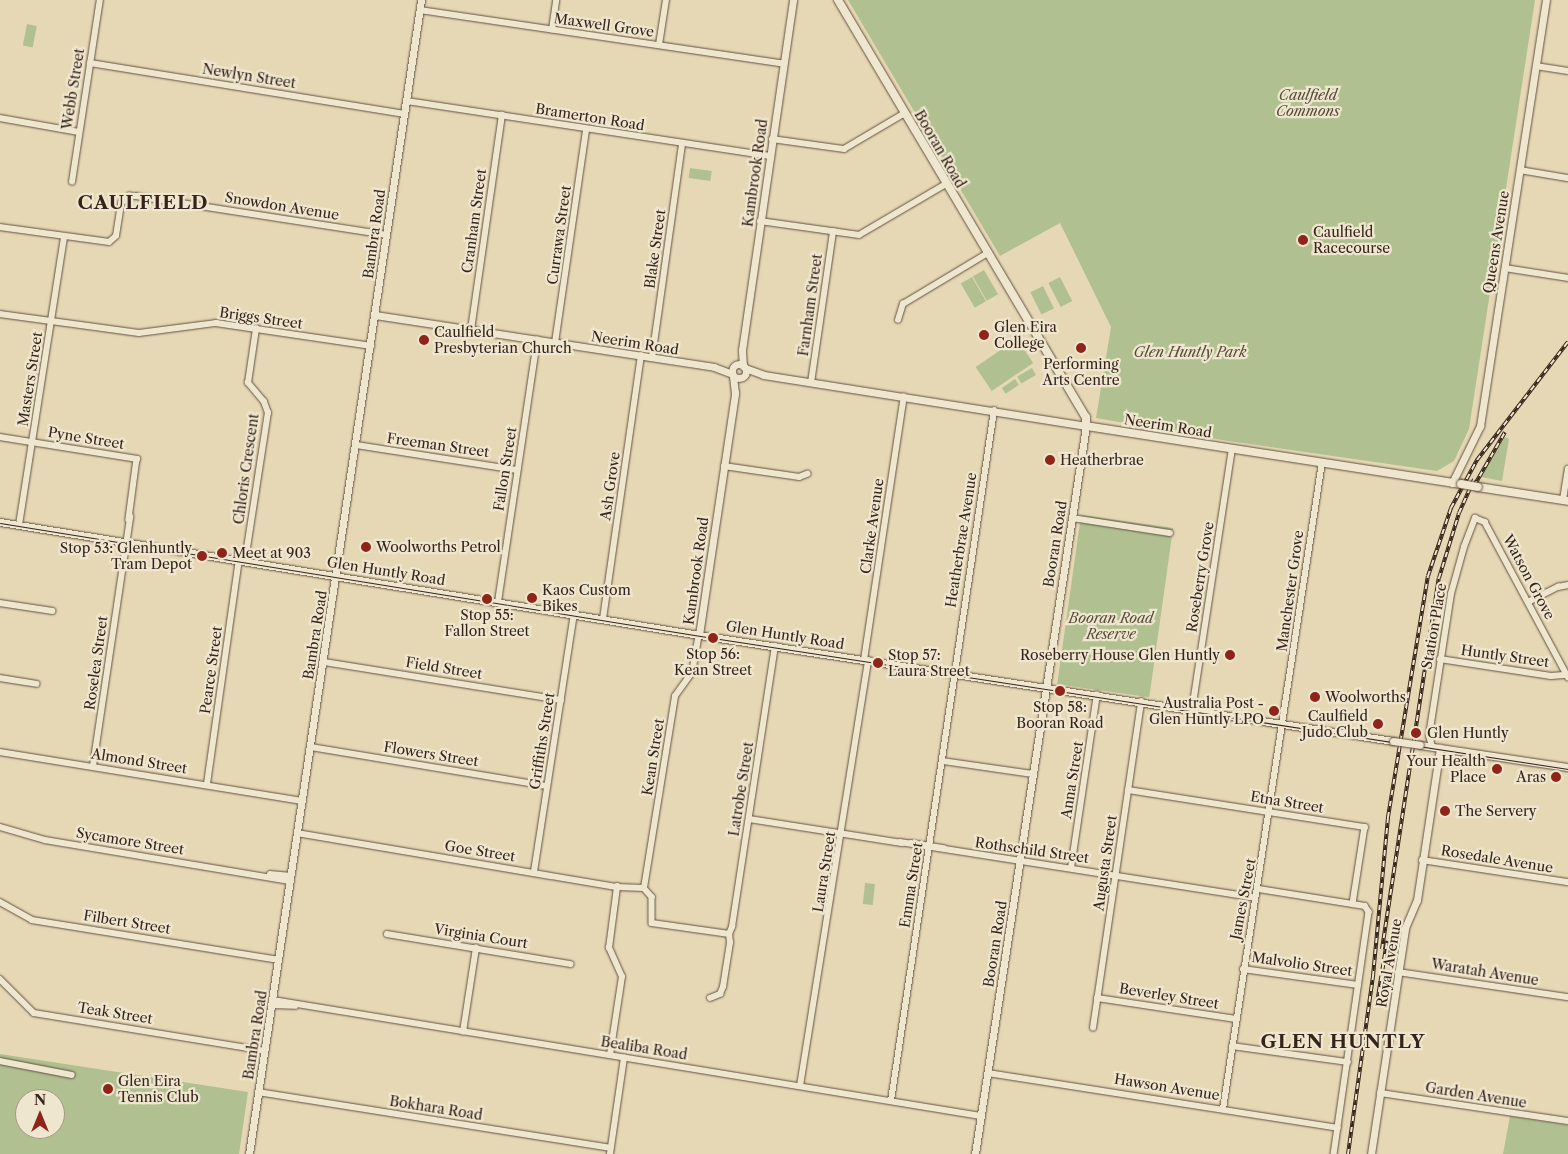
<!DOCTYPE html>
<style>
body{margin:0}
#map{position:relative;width:1568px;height:1154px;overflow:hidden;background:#e7d8b5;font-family:"Libre Caslon Text",serif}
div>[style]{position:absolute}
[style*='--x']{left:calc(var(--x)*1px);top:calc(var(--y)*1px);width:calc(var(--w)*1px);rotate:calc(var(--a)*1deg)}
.green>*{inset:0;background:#b1c091;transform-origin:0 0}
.roads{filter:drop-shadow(0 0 1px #625142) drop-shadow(0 0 1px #625142)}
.minor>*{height:5.5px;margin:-2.75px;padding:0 2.75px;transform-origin:2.75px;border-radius:2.75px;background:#efe6cf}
.tertiary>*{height:7px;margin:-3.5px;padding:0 3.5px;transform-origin:3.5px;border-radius:3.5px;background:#efe6cf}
.tertiary>.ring{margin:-3.5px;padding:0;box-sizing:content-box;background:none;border:7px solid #efe6cf;border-radius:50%}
.secondary>*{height:8px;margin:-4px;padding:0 4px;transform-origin:4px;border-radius:4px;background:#efe6cf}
.tram>*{height:1px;margin:-0.5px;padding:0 0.5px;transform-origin:0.5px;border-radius:0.5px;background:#36241b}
.rail>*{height:4px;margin-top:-2px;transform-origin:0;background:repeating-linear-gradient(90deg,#efe6cf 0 5.5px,#36241b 0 11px);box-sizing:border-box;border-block:1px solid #36241b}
.bridges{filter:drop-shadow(0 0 1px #625142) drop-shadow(0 0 1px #625142)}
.tertiary-bridge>*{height:7px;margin:-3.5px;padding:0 3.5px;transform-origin:3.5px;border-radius:3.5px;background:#efe6cf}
.secondary-bridge>*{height:8px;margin:-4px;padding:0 4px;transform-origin:4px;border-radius:4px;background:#efe6cf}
.dots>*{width:14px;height:14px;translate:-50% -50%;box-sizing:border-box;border:2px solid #efe6cf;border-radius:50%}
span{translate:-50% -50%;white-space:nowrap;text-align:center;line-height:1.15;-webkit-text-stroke:4.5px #efe6cf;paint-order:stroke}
.street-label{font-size:14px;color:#36241b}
.park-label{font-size:14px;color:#554b38;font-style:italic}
.poi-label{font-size:14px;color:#36241b}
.left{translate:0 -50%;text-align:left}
.right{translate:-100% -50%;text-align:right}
.district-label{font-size:19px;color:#36241b;font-weight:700;letter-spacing:1px}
.north{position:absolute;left:15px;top:1089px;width:50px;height:50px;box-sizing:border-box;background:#efe6cf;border:1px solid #a59887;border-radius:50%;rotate:0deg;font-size:14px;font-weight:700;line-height:20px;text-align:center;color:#36241b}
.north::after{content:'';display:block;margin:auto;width:18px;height:22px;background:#8f2418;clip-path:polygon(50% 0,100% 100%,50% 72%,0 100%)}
</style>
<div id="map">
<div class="green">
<i style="clip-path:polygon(848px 0,1535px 0,1469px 429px,1454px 461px,1437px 471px,1228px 441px,1096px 418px,1111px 327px,1060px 223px,1000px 256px)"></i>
<i style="left:27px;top:24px;width:10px;height:22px;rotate:11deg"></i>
<i style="left:690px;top:168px;width:22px;height:10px;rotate:8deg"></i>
<i style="left:984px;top:270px;width:28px;height:13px;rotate:60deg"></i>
<i style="left:972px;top:277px;width:28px;height:13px;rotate:60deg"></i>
<i style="left:1060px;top:277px;width:27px;height:13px;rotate:63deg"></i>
<i style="left:1043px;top:286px;width:25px;height:14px;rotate:64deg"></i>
<i style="left:1017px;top:339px;width:29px;height:50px;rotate:56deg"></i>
<i style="left:1032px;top:368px;width:8px;height:17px;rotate:60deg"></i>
<i style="left:1015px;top:379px;width:7px;height:16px;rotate:56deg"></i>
<i style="clip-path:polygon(1505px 437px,1509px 439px,1502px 481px,1481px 477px)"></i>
<i style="left:1081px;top:515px;width:93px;height:171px;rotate:8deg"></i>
<i style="left:865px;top:883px;width:10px;height:21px;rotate:6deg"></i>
<i style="clip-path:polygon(evenodd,0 1054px,248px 1092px,239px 1154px,0 1154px,0 1054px,25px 1099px,55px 1099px,55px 1129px,25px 1129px,25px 1099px)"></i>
<i style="clip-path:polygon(1510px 1116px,1568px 1125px,1568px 1154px,1503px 1154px)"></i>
</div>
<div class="roads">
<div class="minor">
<i style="--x:420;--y:10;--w:368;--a:8.4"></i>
<i style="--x:552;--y:30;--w:30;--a:-82"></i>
<i style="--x:659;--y:45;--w:46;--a:-81.2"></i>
<i style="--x:90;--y:63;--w:319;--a:9.2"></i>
<i style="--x:1536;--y:66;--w:32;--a:9"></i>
<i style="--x:407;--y:101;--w:367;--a:8.6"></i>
<i style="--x:0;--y:118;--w:80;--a:10"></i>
<i style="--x:772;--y:139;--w:73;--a:7.9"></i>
<i style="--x:844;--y:149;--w:71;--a:-30.5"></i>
<i style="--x:1520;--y:170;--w:49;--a:9.5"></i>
<i style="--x:72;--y:182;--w:184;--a:-81.3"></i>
<i style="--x:760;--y:221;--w:100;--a:8"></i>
<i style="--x:859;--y:235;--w:101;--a:-30.4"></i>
<i style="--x:0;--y:227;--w:110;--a:7.8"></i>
<i style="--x:109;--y:242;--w:9;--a:-41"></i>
<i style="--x:116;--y:236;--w:33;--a:-81"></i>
<i style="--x:121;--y:203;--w:11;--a:-41"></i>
<i style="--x:129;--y:196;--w:7;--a:0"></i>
<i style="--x:136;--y:196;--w:254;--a:8.8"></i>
<i style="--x:1505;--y:268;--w:64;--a:9"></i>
<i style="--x:0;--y:314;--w:140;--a:7.8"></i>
<i style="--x:139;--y:333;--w:78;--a:-7.4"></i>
<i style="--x:216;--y:323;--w:157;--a:8.4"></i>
<i style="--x:898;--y:320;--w:17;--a:-73"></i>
<i style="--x:903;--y:304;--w:99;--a:-31"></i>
<i style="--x:471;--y:330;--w:217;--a:-81.8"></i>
<i style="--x:555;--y:343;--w:215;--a:-81.7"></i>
<i style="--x:652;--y:358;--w:216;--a:-82"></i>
<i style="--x:811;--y:383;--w:153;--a:-81.7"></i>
<i style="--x:0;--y:437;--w:139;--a:9.1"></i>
<i style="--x:137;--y:459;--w:61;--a:97.6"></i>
<i style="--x:356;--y:445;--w:163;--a:8.8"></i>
<i style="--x:724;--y:466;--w:76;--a:8.3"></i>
<i style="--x:799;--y:477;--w:9;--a:-21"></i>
<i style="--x:1563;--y:500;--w:31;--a:-81"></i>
<i style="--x:1072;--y:518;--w:99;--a:8.7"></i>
<i style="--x:19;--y:525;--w:291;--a:-81.1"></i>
<i style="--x:245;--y:561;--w:150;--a:-81.2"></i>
<i style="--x:268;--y:413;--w:12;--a:-110"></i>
<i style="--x:264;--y:402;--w:25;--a:-130"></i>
<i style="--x:248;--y:383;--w:55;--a:-81.6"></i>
<i style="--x:498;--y:602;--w:265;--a:-81.5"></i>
<i style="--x:1528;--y:602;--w:34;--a:-27"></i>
<i style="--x:1558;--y:587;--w:10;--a:-11"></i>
<i style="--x:0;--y:603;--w:53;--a:8.7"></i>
<i style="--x:603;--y:619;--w:266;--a:-81.8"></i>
<i style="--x:1440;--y:659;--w:112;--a:8.7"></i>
<i style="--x:1551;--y:676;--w:16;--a:-4"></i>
<i style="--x:864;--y:660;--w:266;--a:-81.4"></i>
<i style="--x:324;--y:662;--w:240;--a:9.1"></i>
<i style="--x:0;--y:678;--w:37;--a:9"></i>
<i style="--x:1192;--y:710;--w:264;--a:-81.3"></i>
<i style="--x:311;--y:747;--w:239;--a:9.4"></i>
<i style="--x:1432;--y:747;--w:11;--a:-105"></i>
<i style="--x:1429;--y:736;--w:144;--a:-81.2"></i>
<i style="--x:1451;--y:594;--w:49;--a:-74.5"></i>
<i style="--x:1464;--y:547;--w:31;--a:-69"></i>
<i style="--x:1475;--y:518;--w:11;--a:22"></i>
<i style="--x:1485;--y:522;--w:176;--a:61.8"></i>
<i style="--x:0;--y:752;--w:306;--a:9.2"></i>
<i style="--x:943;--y:761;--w:91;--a:8.2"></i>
<i style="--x:93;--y:766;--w:252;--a:-81.5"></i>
<i style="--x:207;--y:784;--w:226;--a:-81.9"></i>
<i style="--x:1128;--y:790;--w:240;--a:8.9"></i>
<i style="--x:1365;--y:827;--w:78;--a:98.9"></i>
<i style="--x:749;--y:819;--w:155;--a:8.9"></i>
<i style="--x:0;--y:827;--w:47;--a:16.1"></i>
<i style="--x:45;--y:840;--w:248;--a:9.5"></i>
<i style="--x:297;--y:833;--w:325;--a:9.6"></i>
<i style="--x:617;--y:887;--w:27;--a:2"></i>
<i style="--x:900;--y:842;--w:357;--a:8.9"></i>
<i style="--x:911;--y:843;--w:33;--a:9"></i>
<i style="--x:1422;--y:860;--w:148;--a:8.6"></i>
<i style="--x:1071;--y:868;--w:175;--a:-81.5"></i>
<i style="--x:534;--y:872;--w:261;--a:-81.2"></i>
<i style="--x:270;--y:874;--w:21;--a:5"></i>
<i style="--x:644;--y:888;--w:194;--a:-80.8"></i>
<i style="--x:675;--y:696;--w:29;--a:-54"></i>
<i style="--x:692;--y:673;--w:39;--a:-80"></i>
<i style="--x:644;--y:888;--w:12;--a:48"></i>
<i style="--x:652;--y:897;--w:26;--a:90"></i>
<i style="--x:652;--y:923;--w:78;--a:8.1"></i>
<i style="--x:1259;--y:889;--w:107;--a:9.1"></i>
<i style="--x:1365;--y:906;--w:7;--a:56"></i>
<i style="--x:1369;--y:912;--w:245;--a:98.2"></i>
<i style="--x:0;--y:902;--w:37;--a:29"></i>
<i style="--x:32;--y:920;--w:250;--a:9.2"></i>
<i style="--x:387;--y:934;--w:186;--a:9.3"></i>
<i style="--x:729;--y:934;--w:8;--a:-67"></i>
<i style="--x:732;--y:927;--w:284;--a:-81.3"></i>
<i style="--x:1243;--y:969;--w:116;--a:7.9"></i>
<i style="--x:1398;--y:972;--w:172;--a:8.4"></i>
<i style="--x:0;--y:979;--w:48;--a:45"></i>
<i style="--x:34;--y:1013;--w:234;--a:9.3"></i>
<i style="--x:710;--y:998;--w:11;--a:-22"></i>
<i style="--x:720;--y:994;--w:8;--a:-67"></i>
<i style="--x:723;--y:987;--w:45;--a:-81"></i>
<i style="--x:730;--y:943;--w:9;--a:-96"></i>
<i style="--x:1097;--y:998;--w:141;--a:8.6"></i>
<i style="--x:273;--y:1000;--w:717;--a:9.3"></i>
<i style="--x:272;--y:1005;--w:23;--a:2"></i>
<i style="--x:1093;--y:1028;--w:330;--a:-81.6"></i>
<i style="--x:463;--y:1032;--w:85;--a:-81.2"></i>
<i style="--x:1232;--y:1046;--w:117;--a:7.9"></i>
<i style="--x:610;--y:1055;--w:79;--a:-81.3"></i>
<i style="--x:622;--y:977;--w:32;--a:-114"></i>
<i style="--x:609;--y:948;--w:62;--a:-82.5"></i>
<i style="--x:0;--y:1061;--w:73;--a:11"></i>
<i style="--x:988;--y:1073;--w:354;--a:8.9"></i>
<i style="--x:800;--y:1086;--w:431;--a:-80.9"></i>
<i style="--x:258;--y:1092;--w:356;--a:9"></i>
<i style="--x:1380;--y:1093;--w:190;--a:8.5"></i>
<i style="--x:891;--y:1101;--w:698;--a:-81.51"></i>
<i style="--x:1223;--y:1109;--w:654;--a:-81.29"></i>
<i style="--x:610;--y:1154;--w:97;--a:-81.7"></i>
</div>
<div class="tertiary">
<i style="--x:375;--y:315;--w:343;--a:8.7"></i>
<i style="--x:714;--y:367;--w:19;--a:21"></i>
<i class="ring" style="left:732px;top:364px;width:7px;height:7px"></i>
<i style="--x:743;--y:366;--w:16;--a:-94"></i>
<i style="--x:742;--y:350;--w:354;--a:-81.7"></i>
<i style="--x:745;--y:368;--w:20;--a:20"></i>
<i style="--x:764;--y:375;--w:326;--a:9"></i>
<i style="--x:1086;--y:426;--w:736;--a:98.67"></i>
<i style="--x:1452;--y:483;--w:64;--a:-63.8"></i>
<i style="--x:1480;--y:426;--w:431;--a:-81.2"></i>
<i style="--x:0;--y:522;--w:708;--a:9.18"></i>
<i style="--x:699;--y:635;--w:702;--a:8.68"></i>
<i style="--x:699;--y:635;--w:245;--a:-81.5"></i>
<i style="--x:735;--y:393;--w:17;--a:-97"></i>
<i style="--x:1420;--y:745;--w:150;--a:8.5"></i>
<i style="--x:249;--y:1154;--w:1167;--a:-81.52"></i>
<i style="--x:1371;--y:1154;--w:229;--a:-81.4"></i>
<i style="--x:1405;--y:928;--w:30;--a:-67"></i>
<i style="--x:1417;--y:900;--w:154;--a:-81.4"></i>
</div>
<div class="secondary">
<i style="--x:838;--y:0;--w:485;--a:59.3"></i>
<i style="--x:1086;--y:417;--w:9;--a:90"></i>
<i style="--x:1086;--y:426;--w:379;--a:8.8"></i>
<i style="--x:1478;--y:487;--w:91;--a:8.8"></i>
</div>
</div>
<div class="tram">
<i style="--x:0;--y:523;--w:722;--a:9.16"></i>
<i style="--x:713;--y:638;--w:865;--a:8.71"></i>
</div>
<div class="rail">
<i style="--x:1474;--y:486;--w:62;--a:-60.1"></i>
<i style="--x:1382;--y:949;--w:375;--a:-81.3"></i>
<i style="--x:1439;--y:578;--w:68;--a:-72.9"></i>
<i style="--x:1459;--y:513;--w:37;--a:-66"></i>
<i style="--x:1377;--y:1003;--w:63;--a:-80.8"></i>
<i style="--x:1348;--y:1154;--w:180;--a:-82"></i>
<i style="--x:1373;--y:976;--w:160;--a:-84.6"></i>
<i style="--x:1388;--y:817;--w:244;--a:-80.6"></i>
<i style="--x:1428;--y:576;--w:72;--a:-71.3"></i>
<i style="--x:1451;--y:508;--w:55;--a:-61.6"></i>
<i style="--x:1477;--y:460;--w:149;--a:-52.4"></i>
</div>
<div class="bridges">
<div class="tertiary-bridge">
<i style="--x:1393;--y:741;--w:27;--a:8"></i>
</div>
<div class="secondary-bridge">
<i style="--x:1461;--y:484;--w:17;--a:10"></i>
</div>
</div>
<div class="dots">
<i style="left:1303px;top:240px;background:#8f2418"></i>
<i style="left:984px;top:335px;background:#8f2418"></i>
<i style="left:424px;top:340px;background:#8f2418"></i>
<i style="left:1081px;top:348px;background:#8f2418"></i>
<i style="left:1050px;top:460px;background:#8f2418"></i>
<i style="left:366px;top:547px;background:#8f2418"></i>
<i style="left:222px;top:553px;background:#8f2418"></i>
<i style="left:202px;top:556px;background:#8f2418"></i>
<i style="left:532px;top:598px;background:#8f2418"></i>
<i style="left:487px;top:599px;background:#8f2418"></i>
<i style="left:713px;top:638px;background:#8f2418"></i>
<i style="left:1230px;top:655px;background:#8f2418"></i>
<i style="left:878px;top:663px;background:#8f2418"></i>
<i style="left:1060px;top:691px;background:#8f2418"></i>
<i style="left:1315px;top:697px;background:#8f2418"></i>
<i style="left:1274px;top:711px;background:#8f2418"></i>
<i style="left:1378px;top:724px;background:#8f2418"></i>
<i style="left:1416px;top:733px;background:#8f2418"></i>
<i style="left:1497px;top:769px;background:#8f2418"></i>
<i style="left:1556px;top:777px;background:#8f2418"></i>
<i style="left:1445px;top:811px;background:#8f2418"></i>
<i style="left:108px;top:1089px;background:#8f2418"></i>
</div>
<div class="street-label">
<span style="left:604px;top:25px;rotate:8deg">Maxwell Grove</span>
<span style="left:249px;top:76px;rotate:9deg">Newlyn Street</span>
<span style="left:73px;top:89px;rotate:-81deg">Webb Street</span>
<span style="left:590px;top:117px;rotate:9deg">Bramerton Road</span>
<span style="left:940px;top:149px;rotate:60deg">Booran Road</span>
<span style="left:755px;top:173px;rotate:-82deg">Kambrook Road</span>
<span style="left:282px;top:206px;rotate:9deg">Snowdon Avenue</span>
<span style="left:474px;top:221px;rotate:-82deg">Cranham Street</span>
<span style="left:374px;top:234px;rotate:-82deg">Bambra Road</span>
<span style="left:559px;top:235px;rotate:-82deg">Currawa Street</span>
<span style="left:1496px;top:242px;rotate:-81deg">Queens Avenue</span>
<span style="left:655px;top:249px;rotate:-82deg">Blake Street</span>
<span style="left:810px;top:305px;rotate:-82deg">Farnham Street</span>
<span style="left:261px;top:318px;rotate:8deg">Briggs Street</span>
<span style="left:635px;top:343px;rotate:9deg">Neerim Road</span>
<span style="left:30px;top:379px;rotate:-81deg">Masters Street</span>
<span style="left:1168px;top:426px;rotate:9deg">Neerim Road</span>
<span style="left:86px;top:438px;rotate:9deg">Pyne Street</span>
<span style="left:438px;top:445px;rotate:8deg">Freeman Street</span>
<span style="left:246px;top:469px;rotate:-82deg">Chloris Crescent</span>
<span style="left:505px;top:469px;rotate:-81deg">Fallon Street</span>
<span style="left:610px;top:486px;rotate:-82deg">Ash Grove</span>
<span style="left:872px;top:526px;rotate:-82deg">Clarke Avenue</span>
<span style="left:961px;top:540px;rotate:-81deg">Heatherbrae Avenue</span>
<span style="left:1055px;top:544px;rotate:-81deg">Booran Road</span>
<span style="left:386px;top:571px;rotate:9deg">Glen Huntly Road</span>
<span style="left:696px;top:571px;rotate:-82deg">Kambrook Road</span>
<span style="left:1200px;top:577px;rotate:-81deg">Roseberry Grove</span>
<span style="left:1529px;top:577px;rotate:62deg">Watson Grove</span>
<span style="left:1290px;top:591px;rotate:-82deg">Manchester Grove</span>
<span style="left:1434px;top:626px;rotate:-80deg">Station Place</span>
<span style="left:315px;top:635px;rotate:-81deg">Bambra Road</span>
<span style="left:785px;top:635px;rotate:9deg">Glen Huntly Road</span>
<span style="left:1505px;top:656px;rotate:8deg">Huntly Street</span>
<span style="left:96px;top:663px;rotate:-82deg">Roselea Street</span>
<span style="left:444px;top:668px;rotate:9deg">Field Street</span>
<span style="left:211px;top:670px;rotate:-82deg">Pearce Street</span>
<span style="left:542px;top:741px;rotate:-81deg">Griffiths Street</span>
<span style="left:431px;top:754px;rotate:9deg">Flowers Street</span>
<span style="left:653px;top:757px;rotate:-81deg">Kean Street</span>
<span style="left:139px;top:761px;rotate:9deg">Almond Street</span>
<span style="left:1072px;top:780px;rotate:-81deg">Anna Street</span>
<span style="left:741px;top:789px;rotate:-81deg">Latrobe Street</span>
<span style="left:1287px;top:802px;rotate:9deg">Etna Street</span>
<span style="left:130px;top:841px;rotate:9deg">Sycamore Street</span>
<span style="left:1032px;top:850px;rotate:8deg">Rothschild Street</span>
<span style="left:480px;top:851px;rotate:9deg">Goe Street</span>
<span style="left:1497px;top:859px;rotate:9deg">Rosedale Avenue</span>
<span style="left:1105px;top:863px;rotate:-82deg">Augusta Street</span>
<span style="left:824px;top:872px;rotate:-81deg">Laura Street</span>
<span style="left:911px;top:885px;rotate:-81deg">Emma Street</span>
<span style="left:1243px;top:899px;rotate:-79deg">James Street</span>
<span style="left:127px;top:922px;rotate:9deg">Filbert Street</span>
<span style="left:481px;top:936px;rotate:9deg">Virginia Court</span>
<span style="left:995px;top:944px;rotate:-81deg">Booran Road</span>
<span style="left:1389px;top:963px;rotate:-80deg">Royal Avenue</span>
<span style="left:1302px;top:964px;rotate:8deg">Malvolio Street</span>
<span style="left:1485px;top:972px;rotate:9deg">Waratah Avenue</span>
<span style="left:1169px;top:996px;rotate:9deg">Beverley Street</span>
<span style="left:115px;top:1013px;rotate:9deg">Teak Street</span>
<span style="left:255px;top:1035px;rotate:-81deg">Bambra Road</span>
<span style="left:644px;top:1048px;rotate:9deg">Bealiba Road</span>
<span style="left:1167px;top:1087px;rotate:9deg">Hawson Avenue</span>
<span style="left:1476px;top:1095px;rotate:9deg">Garden Avenue</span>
<span style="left:436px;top:1108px;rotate:9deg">Bokhara Road</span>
</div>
<div class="park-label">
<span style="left:1308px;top:103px">Caulfield<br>Commons</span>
<span style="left:1190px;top:352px">Glen Huntly Park</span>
<span style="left:1111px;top:626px">Booran Road<br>Reserve</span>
</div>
<div class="poi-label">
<span class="left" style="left:1313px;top:240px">Caulfield<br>Racecourse</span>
<span class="left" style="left:994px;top:335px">Glen Eira<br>College</span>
<span class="left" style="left:434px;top:340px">Caulfield<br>Presbyterian Church</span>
<span style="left:1081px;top:372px">Performing<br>Arts Centre</span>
<span class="left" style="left:1060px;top:460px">Heatherbrae</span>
<span class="left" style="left:376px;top:547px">Woolworths Petrol</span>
<span class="right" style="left:192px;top:556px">Stop 53: Glenhuntly<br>Tram Depot</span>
<span class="left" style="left:232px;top:553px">Meet at 903</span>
<span class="left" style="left:542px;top:598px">Kaos Custom<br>Bikes</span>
<span style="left:487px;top:623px">Stop 55:<br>Fallon Street</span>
<span style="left:713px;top:662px">Stop 56:<br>Kean Street</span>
<span class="left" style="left:888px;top:663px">Stop 57:<br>Laura Street</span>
<span class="right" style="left:1220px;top:655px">Roseberry House Glen Huntly</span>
<span class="left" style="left:1325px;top:697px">Woolworths</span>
<span class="right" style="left:1264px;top:711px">Australia Post -<br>Glen Huntly LPO</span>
<span style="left:1060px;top:715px">Stop 58:<br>Booran Road</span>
<span class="right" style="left:1368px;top:724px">Caulfield<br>Judo Club</span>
<span class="left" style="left:1427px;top:733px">Glen Huntly</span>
<span class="right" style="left:1486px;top:769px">Your Health<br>Place</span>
<span class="right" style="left:1546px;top:777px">Aras</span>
<span class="left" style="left:1455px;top:811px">The Servery</span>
<span class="left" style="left:118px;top:1089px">Glen Eira<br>Tennis Club</span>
</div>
<div class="district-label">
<span style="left:143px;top:203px">CAULFIELD</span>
<span style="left:1343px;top:1042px">GLEN HUNTLY</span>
</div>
<div class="north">N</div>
</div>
